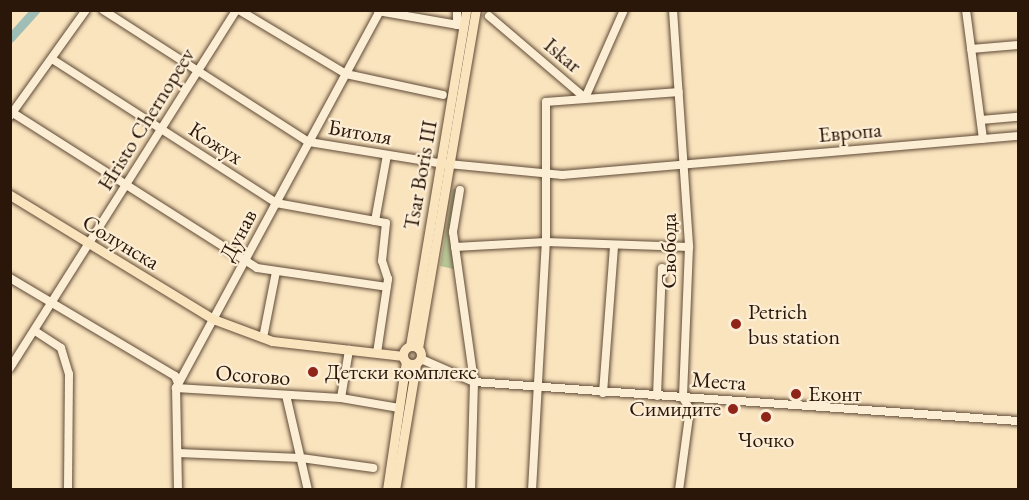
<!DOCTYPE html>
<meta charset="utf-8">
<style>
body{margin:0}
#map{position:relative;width:1029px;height:500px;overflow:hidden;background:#fae4be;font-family:"EB Garamond",serif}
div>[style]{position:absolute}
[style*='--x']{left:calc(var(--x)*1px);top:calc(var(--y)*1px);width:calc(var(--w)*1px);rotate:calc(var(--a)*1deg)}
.green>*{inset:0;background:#b8c596}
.river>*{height:9px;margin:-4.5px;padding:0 4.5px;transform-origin:4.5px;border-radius:4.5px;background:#9fbeb6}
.roads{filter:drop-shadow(0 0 2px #5f4a36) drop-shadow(0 0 2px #5f4a36)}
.minor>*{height:8px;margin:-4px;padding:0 4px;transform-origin:4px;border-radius:4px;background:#fcedd5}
.major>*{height:9px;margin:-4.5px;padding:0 4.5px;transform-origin:4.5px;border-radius:4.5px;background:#fae4be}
.major>.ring{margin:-4.5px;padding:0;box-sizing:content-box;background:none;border:9px solid #fae4be;border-radius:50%}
.dots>*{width:16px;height:16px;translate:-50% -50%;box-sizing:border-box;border:3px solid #fcedd5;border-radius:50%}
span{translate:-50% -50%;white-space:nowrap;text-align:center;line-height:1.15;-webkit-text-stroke:4.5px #fcedd5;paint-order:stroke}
.street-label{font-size:22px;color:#2b1709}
.poi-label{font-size:22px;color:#2b1709}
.left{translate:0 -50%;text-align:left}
.right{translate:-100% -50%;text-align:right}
.frame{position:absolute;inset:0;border:12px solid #2b1709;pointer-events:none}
</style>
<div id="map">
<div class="green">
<i style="clip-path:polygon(453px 189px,460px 190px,453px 232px,458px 270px,440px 266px)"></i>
</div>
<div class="river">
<i style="--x:10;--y:38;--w:38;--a:-48"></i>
</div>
<div class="roads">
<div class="minor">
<i style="--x:103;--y:10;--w:245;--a:32.7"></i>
<i style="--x:309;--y:142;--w:131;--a:9.2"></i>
<i style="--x:438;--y:163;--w:125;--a:5.5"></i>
<i style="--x:562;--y:175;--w:458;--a:-4.9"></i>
<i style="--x:239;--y:10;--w:125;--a:30.9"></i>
<i style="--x:346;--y:74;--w:99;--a:12.2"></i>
<i style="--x:457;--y:10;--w:15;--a:90"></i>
<i style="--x:673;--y:10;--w:238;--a:86.1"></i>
<i style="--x:689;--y:247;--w:151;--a:92.3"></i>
<i style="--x:683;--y:398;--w:13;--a:58"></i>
<i style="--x:690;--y:409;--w:82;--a:97.7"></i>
<i style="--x:966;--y:10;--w:130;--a:82.5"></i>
<i style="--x:378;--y:11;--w:87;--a:9.9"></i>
<i style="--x:489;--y:16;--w:126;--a:40.5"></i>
<i style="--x:585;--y:98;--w:96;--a:-66.1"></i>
<i style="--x:971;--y:49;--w:47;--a:-4.9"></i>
<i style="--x:52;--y:59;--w:266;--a:32.7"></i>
<i style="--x:276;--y:203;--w:101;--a:10.3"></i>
<i style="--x:13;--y:113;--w:289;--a:32.4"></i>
<i style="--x:257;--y:268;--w:131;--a:8.3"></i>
<i style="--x:10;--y:116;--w:130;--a:-54.4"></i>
<i style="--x:981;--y:120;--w:37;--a:-5"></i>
<i style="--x:460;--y:190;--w:43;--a:99.5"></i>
<i style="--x:453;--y:232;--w:151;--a:82"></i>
<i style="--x:474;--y:382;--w:108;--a:91.6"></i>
<i style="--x:455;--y:247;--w:91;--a:-3.1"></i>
<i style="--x:546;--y:242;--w:143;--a:2"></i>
<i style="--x:10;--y:278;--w:192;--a:30.7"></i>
<i style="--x:175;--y:376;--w:8;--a:67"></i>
<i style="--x:35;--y:331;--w:31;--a:33"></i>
<i style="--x:61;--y:348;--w:27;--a:73"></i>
<i style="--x:69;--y:374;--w:116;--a:90.5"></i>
<i style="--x:263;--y:338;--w:67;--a:-78.9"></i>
<i style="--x:377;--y:353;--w:75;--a:-81.5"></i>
<i style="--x:388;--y:279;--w:19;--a:-108"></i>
<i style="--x:382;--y:261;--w:38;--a:-84"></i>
<i style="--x:386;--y:223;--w:11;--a:-170"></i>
<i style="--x:375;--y:221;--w:67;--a:-79.7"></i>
<i style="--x:421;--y:359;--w:58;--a:23.5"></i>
<i style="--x:474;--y:382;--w:545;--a:4.1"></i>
<i style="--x:10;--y:368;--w:423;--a:-57.7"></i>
<i style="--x:176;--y:388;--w:165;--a:3.5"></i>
<i style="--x:341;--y:398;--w:59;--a:9.8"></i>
<i style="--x:603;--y:393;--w:148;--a:-85.7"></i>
<i style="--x:286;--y:395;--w:98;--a:77"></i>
<i style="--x:657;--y:396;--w:128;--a:-87.8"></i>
<i style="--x:341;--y:398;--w:49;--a:-80.5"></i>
<i style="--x:178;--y:453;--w:123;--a:2.3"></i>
<i style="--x:301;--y:458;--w:73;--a:7.9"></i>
<i style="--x:178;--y:490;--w:102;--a:-91.1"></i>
<i style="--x:176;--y:388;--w:430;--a:-61.6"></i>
<i style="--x:532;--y:490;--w:248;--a:-86.8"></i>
<i style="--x:546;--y:242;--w:140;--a:-90"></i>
<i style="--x:546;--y:102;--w:133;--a:-4.3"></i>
</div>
<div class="major">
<i style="--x:10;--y:195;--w:238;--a:31.4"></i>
<i style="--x:213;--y:319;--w:63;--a:20.4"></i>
<i style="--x:272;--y:341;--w:132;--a:6.5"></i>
<i class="ring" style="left:403px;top:346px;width:9px;height:9px"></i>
<i style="--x:410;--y:346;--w:341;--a:-80.5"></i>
<i style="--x:418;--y:348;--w:343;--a:-80.3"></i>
<i style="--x:387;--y:490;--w:129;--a:-81.6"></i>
<i style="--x:395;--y:490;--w:128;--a:-80.5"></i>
</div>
</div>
<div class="dots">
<i style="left:736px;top:324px;background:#8f2418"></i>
<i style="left:313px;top:372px;background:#8f2418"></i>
<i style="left:796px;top:394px;background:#8f2418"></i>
<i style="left:733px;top:409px;background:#8f2418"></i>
<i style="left:766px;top:417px;background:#8f2418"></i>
</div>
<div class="street-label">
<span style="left:563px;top:55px;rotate:40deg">Iskar</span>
<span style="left:146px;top:119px;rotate:-58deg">Hristo Chernopeev</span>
<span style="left:360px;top:132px;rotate:10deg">Битоля</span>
<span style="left:850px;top:132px;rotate:-5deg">Европа</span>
<span style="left:216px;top:143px;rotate:33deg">Кожух</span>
<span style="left:420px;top:175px;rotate:-80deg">Tsar Boris III</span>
<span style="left:238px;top:235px;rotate:-62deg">Дунав</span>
<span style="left:121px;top:242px;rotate:31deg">Солунска</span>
<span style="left:669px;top:251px;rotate:-90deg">Свобода</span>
<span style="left:253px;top:375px;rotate:4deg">Осогово</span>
<span style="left:719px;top:381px;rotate:4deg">Места</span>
</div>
<div class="poi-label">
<span class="left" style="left:748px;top:324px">Petrich<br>bus station</span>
<span class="left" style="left:325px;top:372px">Детски комплекс</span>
<span class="left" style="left:808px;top:394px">Еконт</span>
<span class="right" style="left:721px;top:409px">Симидите</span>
<span style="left:766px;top:440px">Чочко</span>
</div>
<div class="frame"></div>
</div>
